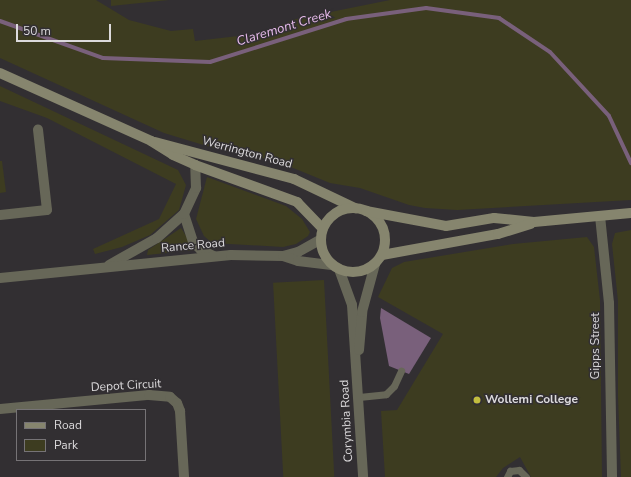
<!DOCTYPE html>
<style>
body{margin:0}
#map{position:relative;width:631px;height:477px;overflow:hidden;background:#322f32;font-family:"Nunito Sans",sans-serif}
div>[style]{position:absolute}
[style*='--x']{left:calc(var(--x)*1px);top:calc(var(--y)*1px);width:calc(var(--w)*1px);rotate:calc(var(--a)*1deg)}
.green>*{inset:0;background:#3d3c20;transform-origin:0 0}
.water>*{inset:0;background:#79607b}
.stream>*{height:4px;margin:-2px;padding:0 2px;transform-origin:2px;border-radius:2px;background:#79607b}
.lane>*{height:7px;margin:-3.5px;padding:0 3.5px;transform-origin:3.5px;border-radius:3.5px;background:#676758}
.street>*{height:10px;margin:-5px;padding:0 5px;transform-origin:5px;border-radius:5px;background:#676758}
.secondary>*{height:10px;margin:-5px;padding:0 5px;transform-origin:5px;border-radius:5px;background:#86856e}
.secondary>.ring{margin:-5px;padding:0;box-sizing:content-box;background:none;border:10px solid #86856e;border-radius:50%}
.dots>*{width:11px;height:11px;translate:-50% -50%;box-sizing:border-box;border:2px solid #322f32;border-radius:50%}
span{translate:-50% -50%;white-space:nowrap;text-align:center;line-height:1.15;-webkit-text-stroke:3px #322f32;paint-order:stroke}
.street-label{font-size:12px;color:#dcdadc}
.poi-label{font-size:12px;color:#dcdadc;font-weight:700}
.left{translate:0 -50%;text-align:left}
.water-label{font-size:13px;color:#e7bbeb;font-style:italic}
.legend{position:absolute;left:16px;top:409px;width:130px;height:52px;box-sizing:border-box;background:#322f32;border:1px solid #767376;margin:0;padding:5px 7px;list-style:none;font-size:12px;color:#dcdadc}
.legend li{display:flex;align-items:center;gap:8px;height:20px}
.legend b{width:20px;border:1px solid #767376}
.scale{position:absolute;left:16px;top:24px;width:95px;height:18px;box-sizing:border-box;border:2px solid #dcdadc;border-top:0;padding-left:5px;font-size:12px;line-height:14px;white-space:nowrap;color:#dcdadc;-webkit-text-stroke:3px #322f32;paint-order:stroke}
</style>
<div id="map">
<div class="green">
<i style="clip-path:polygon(0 0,96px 0,129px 20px,171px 31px,193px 29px,195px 41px,257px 34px,296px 19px,390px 0,631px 0,631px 200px,457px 210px,425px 208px,409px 205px,360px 188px,330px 183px,276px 161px,210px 147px,164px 133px,0 58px)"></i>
<i style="clip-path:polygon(111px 0,169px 0,111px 6px)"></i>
<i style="clip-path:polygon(0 86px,178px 170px,186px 185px,179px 210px,150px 235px,122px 247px,95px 254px,93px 249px,159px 219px,176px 184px,47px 118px,0 101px)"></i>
<i style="clip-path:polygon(0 161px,2px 161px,6px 192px,0 193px)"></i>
<i style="clip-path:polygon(207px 177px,286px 206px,302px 219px,310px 232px,308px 236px,296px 244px,283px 247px,212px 243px,204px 236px,196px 219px)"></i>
<i style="clip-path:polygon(181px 228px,195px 250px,147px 255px,148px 250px)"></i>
<i style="clip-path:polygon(631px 230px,631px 477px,621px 477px,618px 396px,618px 301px,612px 244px,615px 233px)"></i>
<i style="clip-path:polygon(587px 237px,594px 247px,600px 300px,602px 477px,531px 477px,520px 457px,503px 468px,496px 477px,385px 477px,381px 411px,397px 410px,443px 334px,378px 297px,392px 268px,404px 262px,513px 244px)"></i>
<i style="left:324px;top:280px;width:197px;height:51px;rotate:87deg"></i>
</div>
<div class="water">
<i style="clip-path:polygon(381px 308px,431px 338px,409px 374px,389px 366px,380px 318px)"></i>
</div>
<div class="stream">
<i style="--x:0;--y:21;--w:109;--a:19.8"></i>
<i style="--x:103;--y:58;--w:107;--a:2.1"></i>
<i style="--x:210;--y:62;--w:143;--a:-17.5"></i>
<i style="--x:346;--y:19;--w:81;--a:-7.8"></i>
<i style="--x:426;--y:8;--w:74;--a:7.8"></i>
<i style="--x:499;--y:18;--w:61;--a:33.7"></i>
<i style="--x:550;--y:52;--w:87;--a:47.3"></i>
<i style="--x:609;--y:116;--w:52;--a:64.9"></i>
</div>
<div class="lane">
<i style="--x:359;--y:397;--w:27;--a:-6"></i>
<i style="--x:386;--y:394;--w:11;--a:-45"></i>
<i style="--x:394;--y:386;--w:17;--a:-65"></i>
<i style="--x:507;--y:477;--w:7;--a:-63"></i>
<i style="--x:510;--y:471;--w:9;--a:-6"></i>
<i style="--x:519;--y:470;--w:10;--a:45"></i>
</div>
<div class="street">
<i style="--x:184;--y:214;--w:29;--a:72"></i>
<i style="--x:193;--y:242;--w:11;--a:45"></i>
<i style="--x:201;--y:250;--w:14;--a:25"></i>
<i style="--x:0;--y:215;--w:47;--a:-6.1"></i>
<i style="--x:47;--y:210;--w:81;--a:-96.4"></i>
<i style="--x:600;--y:216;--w:87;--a:84.1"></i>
<i style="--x:609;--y:303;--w:174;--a:89"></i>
<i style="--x:283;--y:256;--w:16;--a:-15"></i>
<i style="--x:298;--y:252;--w:26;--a:-29"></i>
<i style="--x:109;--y:265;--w:55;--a:-29.4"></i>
<i style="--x:157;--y:238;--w:36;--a:-42"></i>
<i style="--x:184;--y:214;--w:29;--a:-65"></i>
<i style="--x:196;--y:188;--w:23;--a:-92"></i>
<i style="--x:339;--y:269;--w:38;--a:70"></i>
<i style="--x:352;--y:305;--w:172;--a:86.3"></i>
<i style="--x:0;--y:278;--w:232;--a:-5.7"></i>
<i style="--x:231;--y:255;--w:52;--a:1.1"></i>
<i style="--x:283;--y:256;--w:16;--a:18"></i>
<i style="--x:298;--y:261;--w:34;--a:7"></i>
<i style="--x:359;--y:350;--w:38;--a:-85"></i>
<i style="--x:362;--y:312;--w:50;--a:-74.8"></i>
<i style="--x:0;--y:409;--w:150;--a:-5.4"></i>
<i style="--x:149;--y:395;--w:21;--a:5"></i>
<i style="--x:170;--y:397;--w:9;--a:41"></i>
<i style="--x:177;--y:403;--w:9;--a:69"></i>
<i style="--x:180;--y:411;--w:66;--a:86.5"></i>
</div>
<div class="secondary">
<i style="--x:0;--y:73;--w:166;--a:24.2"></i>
<i style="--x:151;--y:141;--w:26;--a:32"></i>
<i style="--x:173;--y:155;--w:24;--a:24"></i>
<i style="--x:195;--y:165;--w:109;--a:19.9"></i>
<i style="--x:297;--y:202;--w:37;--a:46"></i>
<i style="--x:155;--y:142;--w:144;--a:14.9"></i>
<i style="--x:294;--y:179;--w:68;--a:25.4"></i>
<i class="ring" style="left:321px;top:208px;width:54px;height:54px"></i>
<i style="--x:366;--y:211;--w:81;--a:10.6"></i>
<i style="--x:446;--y:226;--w:49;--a:-9.5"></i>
<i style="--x:494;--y:218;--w:40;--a:5.7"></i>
<i style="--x:534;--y:222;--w:97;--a:-5.3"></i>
<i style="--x:382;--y:255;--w:118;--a:-10.3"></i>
<i style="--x:498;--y:234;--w:34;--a:-17"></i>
</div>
<div class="dots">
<i style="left:477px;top:400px;background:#c2bd3f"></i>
</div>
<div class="street-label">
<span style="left:247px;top:153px;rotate:15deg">Werrington Road</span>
<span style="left:193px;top:246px;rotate:-5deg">Rance Road</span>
<span style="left:596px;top:346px;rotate:-90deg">Gipps Street</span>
<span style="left:126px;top:386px;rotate:-3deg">Depot Circuit</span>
<span style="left:347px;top:421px;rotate:-93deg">Corymbia Road</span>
</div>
<div class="poi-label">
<span class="left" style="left:485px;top:400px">Wollemi College</span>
</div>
<div class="water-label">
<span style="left:284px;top:28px;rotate:-17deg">Claremont Creek</span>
</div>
<ul class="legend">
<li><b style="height:5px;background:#86856e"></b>Road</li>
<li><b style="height:11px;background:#3d3c20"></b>Park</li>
</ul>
<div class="scale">50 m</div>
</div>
